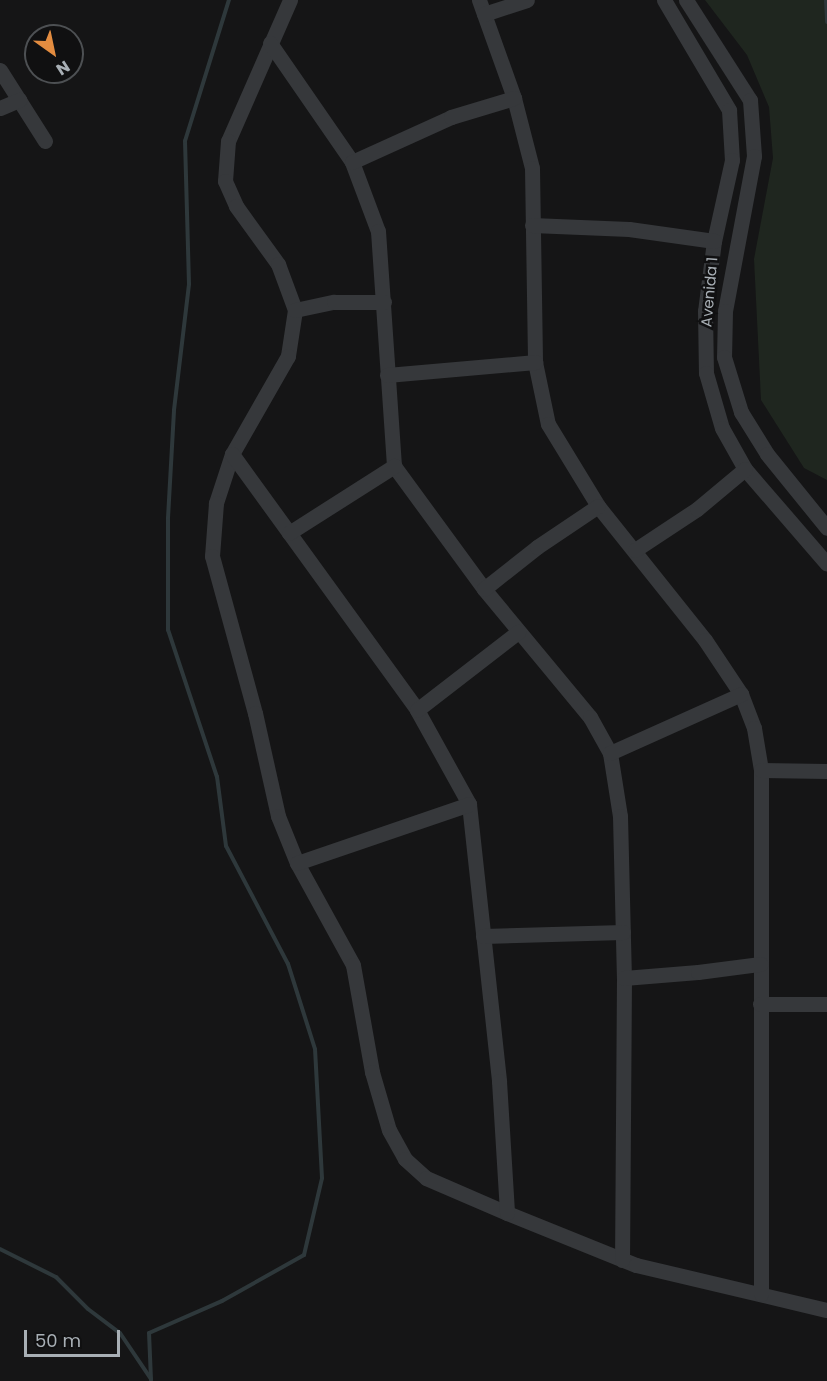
<!DOCTYPE html>
<style>
body{margin:0}
#map{position:relative;width:827px;height:1381px;overflow:hidden;background:#151516;font-family:Poppins,sans-serif}
div>[style]{position:absolute}
[style*='--x']{left:calc(var(--x)*1px);top:calc(var(--y)*1px);width:calc(var(--w)*1px);rotate:calc(var(--a)*1deg)}
.green>*{inset:0;background:#1f261f}
.stream>*{height:4px;margin:-2px;padding:0 2px;transform-origin:2px;border-radius:2px;background:#2e383b}
.street>*{height:15px;margin:-7.5px;padding:0 7.5px;transform-origin:7.5px;border-radius:7.5px;background:#36383b}
span{translate:-50% -50%;white-space:nowrap;text-align:center;line-height:1.15;-webkit-text-stroke:5px #101011;paint-order:stroke}
.street-label{font-size:15px;color:#a8afb5}
.north{position:absolute;left:24px;top:24px;width:60px;height:60px;box-sizing:border-box;background:#101011;border:2px solid #4d5053;border-radius:50%;rotate:147deg;font-size:16px;font-weight:700;line-height:24px;text-align:center;color:#a8afb5}
.north::after{content:'';display:block;margin:auto;width:21px;height:27px;background:#e38c40;clip-path:polygon(50% 0,100% 100%,50% 72%,0 100%)}
.scale{position:absolute;left:24px;top:1330px;width:96px;height:27px;box-sizing:border-box;border:3px solid #a8afb5;border-top:0;padding-left:8px;font-size:18px;line-height:21px;white-space:nowrap;color:#a8afb5;-webkit-text-stroke:4px #101011;paint-order:stroke}
</style>
<div id="map">
<div class="green">
<i style="clip-path:polygon(705px 0,827px 0,827px 480px,804px 468px,761px 400px,754px 259px,773px 158px,769px 107px,747px 55px)"></i>
</div>
<div class="stream">
<i style="--x:826;--y:0;--w:22;--a:87"></i>
<i style="--x:0;--y:1249;--w:63;--a:26.6"></i>
<i style="--x:56;--y:1277;--w:45;--a:45"></i>
<i style="--x:88;--y:1309;--w:40;--a:37"></i>
<i style="--x:120;--y:1333;--w:55;--a:56"></i>
<i style="--x:151;--y:1380;--w:47;--a:-92.4"></i>
<i style="--x:149;--y:1333;--w:80;--a:-23.7"></i>
<i style="--x:222;--y:1301;--w:94;--a:-29.3"></i>
<i style="--x:304;--y:1255;--w:79;--a:-76.8"></i>
<i style="--x:322;--y:1178;--w:129;--a:-93.1"></i>
<i style="--x:315;--y:1049;--w:89;--a:-107.6"></i>
<i style="--x:288;--y:964;--w:133;--a:-117.7"></i>
<i style="--x:226;--y:846;--w:70;--a:-97.4"></i>
<i style="--x:217;--y:777;--w:155;--a:-108.4"></i>
<i style="--x:168;--y:630;--w:112;--a:-90"></i>
<i style="--x:168;--y:518;--w:108;--a:-86.8"></i>
<i style="--x:174;--y:410;--w:127;--a:-83.2"></i>
<i style="--x:189;--y:284;--w:143;--a:-91.6"></i>
<i style="--x:185;--y:141;--w:148;--a:-72.7"></i>
</div>
<div class="street">
<i style="--x:290;--y:0;--w:154;--a:113.7"></i>
<i style="--x:228;--y:141;--w:40;--a:94.3"></i>
<i style="--x:225;--y:181;--w:27;--a:66"></i>
<i style="--x:236;--y:206;--w:72;--a:54.1"></i>
<i style="--x:278;--y:264;--w:49;--a:69.7"></i>
<i style="--x:295;--y:310;--w:47;--a:98.7"></i>
<i style="--x:288;--y:356;--w:113;--a:119.7"></i>
<i style="--x:232;--y:454;--w:52;--a:108.1"></i>
<i style="--x:216;--y:503;--w:53;--a:94.3"></i>
<i style="--x:212;--y:556;--w:163;--a:74.7"></i>
<i style="--x:255;--y:713;--w:106;--a:77.4"></i>
<i style="--x:278;--y:816;--w:51;--a:68"></i>
<i style="--x:297;--y:863;--w:116;--a:61.2"></i>
<i style="--x:353;--y:965;--w:109;--a:79.9"></i>
<i style="--x:372;--y:1072;--w:60;--a:73.7"></i>
<i style="--x:389;--y:1130;--w:33;--a:61"></i>
<i style="--x:405;--y:1159;--w:28;--a:42"></i>
<i style="--x:426;--y:1178;--w:88;--a:23.4"></i>
<i style="--x:507;--y:1213;--w:139;--a:22"></i>
<i style="--x:636;--y:1265;--w:196;--a:13.3"></i>
<i style="--x:479;--y:0;--w:104;--a:70.3"></i>
<i style="--x:514;--y:98;--w:72;--a:75.6"></i>
<i style="--x:532;--y:168;--w:194;--a:89.1"></i>
<i style="--x:535;--y:362;--w:63;--a:78.2"></i>
<i style="--x:548;--y:424;--w:96;--a:58.6"></i>
<i style="--x:598;--y:506;--w:171;--a:51.4"></i>
<i style="--x:705;--y:640;--w:65;--a:56.3"></i>
<i style="--x:741;--y:694;--w:36;--a:69"></i>
<i style="--x:754;--y:728;--w:43;--a:80.5"></i>
<i style="--x:761;--y:770;--w:524;--a:90"></i>
<i style="--x:664;--y:0;--w:128;--a:59.4"></i>
<i style="--x:729;--y:110;--w:50;--a:86.6"></i>
<i style="--x:732;--y:160;--w:83;--a:102.5"></i>
<i style="--x:714;--y:241;--w:71;--a:97.3"></i>
<i style="--x:705;--y:311;--w:62;--a:89.1"></i>
<i style="--x:706;--y:373;--w:57;--a:73.8"></i>
<i style="--x:722;--y:428;--w:47;--a:60.7"></i>
<i style="--x:745;--y:469;--w:125;--a:49.2"></i>
<i style="--x:686;--y:0;--w:119;--a:57.4"></i>
<i style="--x:750;--y:100;--w:56;--a:85.9"></i>
<i style="--x:754;--y:156;--w:158;--a:100.6"></i>
<i style="--x:725;--y:311;--w:46;--a:91.2"></i>
<i style="--x:724;--y:357;--w:58;--a:72.8"></i>
<i style="--x:741;--y:412;--w:49;--a:58.2"></i>
<i style="--x:767;--y:454;--w:95;--a:51"></i>
<i style="--x:484;--y:14;--w:45;--a:-18"></i>
<i style="--x:270;--y:43;--w:145;--a:55.4"></i>
<i style="--x:352;--y:162;--w:74;--a:69.4"></i>
<i style="--x:378;--y:231;--w:236;--a:86.1"></i>
<i style="--x:394;--y:466;--w:152;--a:53.8"></i>
<i style="--x:484;--y:589;--w:166;--a:50.4"></i>
<i style="--x:590;--y:717;--w:41;--a:60.9"></i>
<i style="--x:610;--y:753;--w:64;--a:81"></i>
<i style="--x:620;--y:816;--w:162;--a:88.6"></i>
<i style="--x:624;--y:978;--w:282;--a:90.4"></i>
<i style="--x:0;--y:70;--w:84;--a:57.6"></i>
<i style="--x:0;--y:108;--w:21;--a:-23"></i>
<i style="--x:352;--y:162;--w:109;--a:-24.4"></i>
<i style="--x:451;--y:117;--w:66;--a:-16.8"></i>
<i style="--x:532;--y:225;--w:97;--a:2.4"></i>
<i style="--x:629;--y:229;--w:86;--a:8"></i>
<i style="--x:295;--y:310;--w:40;--a:-12"></i>
<i style="--x:334;--y:302;--w:50;--a:0"></i>
<i style="--x:387;--y:375;--w:149;--a:-5"></i>
<i style="--x:232;--y:454;--w:316;--a:54.1"></i>
<i style="--x:417;--y:710;--w:107;--a:61"></i>
<i style="--x:469;--y:804;--w:279;--a:83.8"></i>
<i style="--x:499;--y:1081;--w:132;--a:86.5"></i>
<i style="--x:289;--y:533;--w:125;--a:-32.5"></i>
<i style="--x:635;--y:550;--w:74;--a:-33.5"></i>
<i style="--x:697;--y:509;--w:62;--a:-39.8"></i>
<i style="--x:484;--y:589;--w:68;--a:-38.4"></i>
<i style="--x:537;--y:547;--w:73;--a:-33.9"></i>
<i style="--x:417;--y:710;--w:128;--a:-37.7"></i>
<i style="--x:610;--y:753;--w:144;--a:-24.2"></i>
<i style="--x:761;--y:770;--w:66;--a:0.9"></i>
<i style="--x:297;--y:863;--w:182;--a:-18.9"></i>
<i style="--x:483;--y:936;--w:140;--a:-1.6"></i>
<i style="--x:624;--y:978;--w:74;--a:-4.6"></i>
<i style="--x:698;--y:972;--w:63;--a:-7.4"></i>
<i style="--x:760;--y:1004;--w:67;--a:0"></i>
</div>
<div class="street-label">
<span style="left:709px;top:292px;rotate:-85deg">Avenida 1</span>
</div>
<div class="north">N</div>
<div class="scale">50 m</div>
</div>
